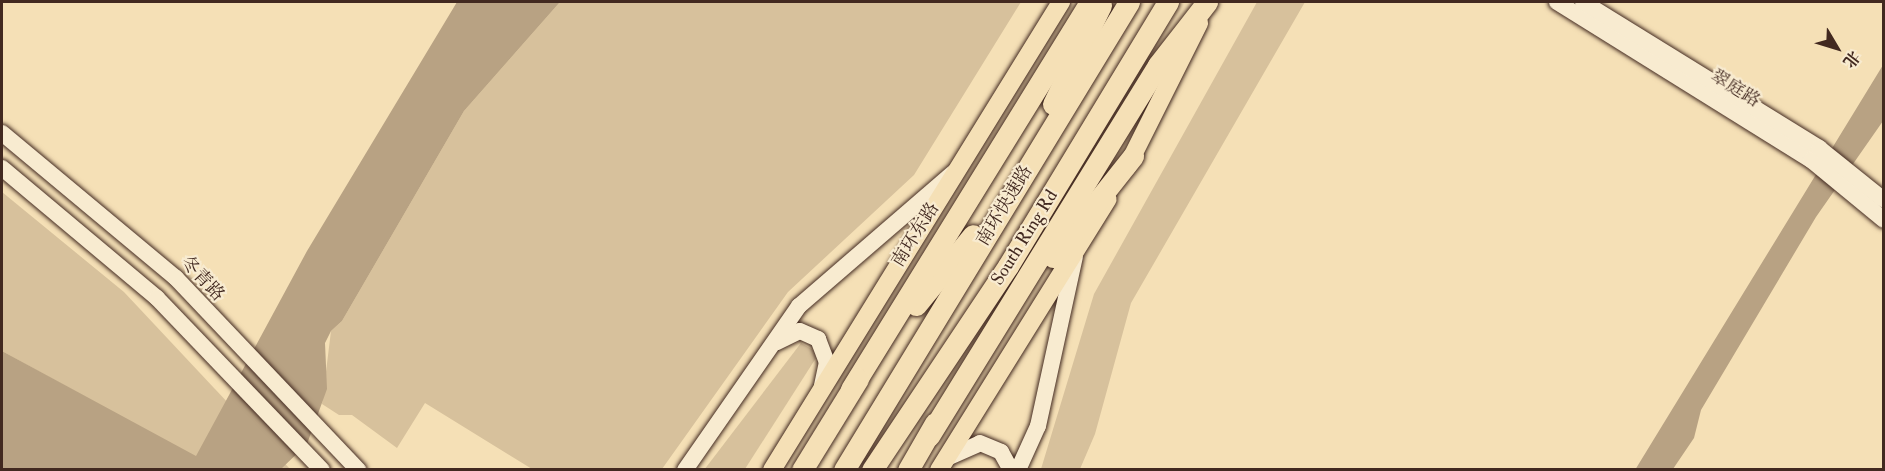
<!DOCTYPE html>
<meta charset="utf-8">
<style>
body{margin:0}
#map{position:relative;width:1885px;height:471px;overflow:hidden;background:#f5e0b6;font-family:"IM FELL Double Pica","Noto Serif SC",serif}
div>[style]{position:absolute}
[style*='--x']{left:calc(var(--x)*1px);top:calc(var(--y)*1px);width:calc(var(--w)*1px);rotate:calc(var(--a)*1deg)}
.green>*{inset:0;background:#d7c19c}
.water>*{inset:0;background:#b8a283}
.roads{filter:drop-shadow(0 0 2px #422920) drop-shadow(0 0 2px #422920)}
.secondary>*{height:16px;margin:-8px;padding:0 8px;transform-origin:8px;border-radius:8px;background:#f8ebd0}
.primary>*{height:18px;margin:-9px;padding:0 9px;transform-origin:9px;border-radius:9px;background:#f5e0b6}
.highway>*{height:21px;margin:-10.5px;padding:0 10.5px;transform-origin:10.5px;border-radius:10.5px;background:#f5e0b6}
span{translate:-50% -50%;white-space:nowrap;text-align:center;line-height:1.15;-webkit-text-stroke:4.5px #f8ebd0;paint-order:stroke}
.street-label{font-size:18px;color:#422920}
.frame{position:absolute;inset:0;border:3px solid #422920;pointer-events:none}
.north{position:absolute;left:1807px;top:18px;width:60px;height:60px;-webkit-text-stroke:4px #f8ebd0;paint-order:stroke;rotate:128deg;font-size:16px;font-weight:700;line-height:24px;text-align:center;color:#422920}
.north::after{content:'';display:block;margin:auto;width:21px;height:27px;background:#422920;clip-path:polygon(50% 0,100% 100%,50% 72%,0 100%)}
</style>
<div id="map">
<div class="green">
<i style="clip-path:polygon(560px 2px,1021px 2px,914px 175px,788px 292px,662px 469px,532px 469px,425px 403px,397px 448px,352px 415px,339px 415px,322px 404px,331px 331px,342px 321px,464px 111px)"></i>
<i style="clip-path:polygon(1257px 2px,1305px 2px,1131px 303px,1095px 434px,1080px 469px,1041px 469px,1094px 294px)"></i>
<i style="clip-path:polygon(2px 192px,124px 292px,290px 469px,216px 469px,2px 351px)"></i>
<i style="clip-path:polygon(801px 343px,815px 351px,816px 358px,745px 469px,704px 470px)"></i>
</div>
<div class="water">
<i style="clip-path:polygon(457px 2px,560px 2px,464px 111px,342px 321px,331px 331px,325px 343px,327px 389px,307px 444px,281px 469px,2px 469px,2px 351px,196px 456px,307px 251px)"></i>
<i style="clip-path:polygon(1883px 65px,1883px 121px,1816px 217px,1701px 410px,1694px 438px,1673px 469px,1635px 470px)"></i>
</div>
<div class="roads">
<div class="secondary">
<i style="--x:1557;--y:2;--w:299;--a:31.9"></i>
<i style="--x:1811;--y:160;--w:94;--a:39.4"></i>
<i style="--x:1583;--y:2;--w:278;--a:31.7"></i>
<i style="--x:1819;--y:148;--w:83;--a:38.7"></i>
<i style="--x:2;--y:133;--w:226;--a:39.8"></i>
<i style="--x:176;--y:278;--w:265;--a:46.5"></i>
<i style="--x:2;--y:168;--w:202;--a:40"></i>
<i style="--x:157;--y:298;--w:238;--a:46.2"></i>
<i style="--x:777;--y:342;--w:25;--a:-26"></i>
<i style="--x:800;--y:331;--w:20;--a:24"></i>
<i style="--x:818;--y:339;--w:25;--a:69"></i>
<i style="--x:827;--y:362;--w:25;--a:102"></i>
<i style="--x:947;--y:458;--w:36;--a:-24"></i>
<i style="--x:980;--y:443;--w:23;--a:23"></i>
<i style="--x:1001;--y:452;--w:21;--a:61"></i>
<i style="--x:685;--y:470;--w:200;--a:-55.2"></i>
<i style="--x:799;--y:306;--w:203;--a:-40.8"></i>
<i style="--x:1018;--y:470;--w:48;--a:-65.6"></i>
<i style="--x:1038;--y:426;--w:173;--a:-77.7"></i>
</div>
<div class="primary">
<i style="--x:1127;--y:167;--w:161;--a:-63.4"></i>
<i style="--x:772;--y:470;--w:550;--a:-58.3"></i>
<i style="--x:939;--y:470;--w:319;--a:-58.1"></i>
</div>
<div class="highway">
<i style="--x:1053;--y:104;--w:110;--a:-64.1"></i>
<i style="--x:1053;--y:257;--w:129;--a:-51.6"></i>
<i style="--x:916;--y:305;--w:90;--a:-50.8"></i>
<i style="--x:851;--y:389;--w:455;--a:-58.3"></i>
<i style="--x:929;--y:436;--w:436;--a:-58.3"></i>
<i style="--x:1158;--y:65;--w:80;--a:-52.1"></i>
<i style="--x:802;--y:470;--w:107;--a:-58.4"></i>
<i style="--x:844;--y:470;--w:548;--a:-58.66"></i>
<i style="--x:872;--y:470;--w:245;--a:-56.3"></i>
<i style="--x:1008;--y:266;--w:309;--a:-58.8"></i>
<i style="--x:908;--y:470;--w:54;--a:-60.1"></i>
</div>
</div>
<div class="street-label">
<span style="left:1735px;top:89px;rotate:32deg">翠庭路</span>
<span style="left:1005px;top:206px;rotate:-59deg">南环快速路</span>
<span style="left:916px;top:235px;rotate:-58deg">南环东路</span>
<span style="left:1025px;top:238px;rotate:-58deg">South Ring Rd</span>
<span style="left:202px;top:279px;rotate:47deg">冬青路</span>
</div>
<div class="frame"></div>
<div class="north">北</div>
</div>
